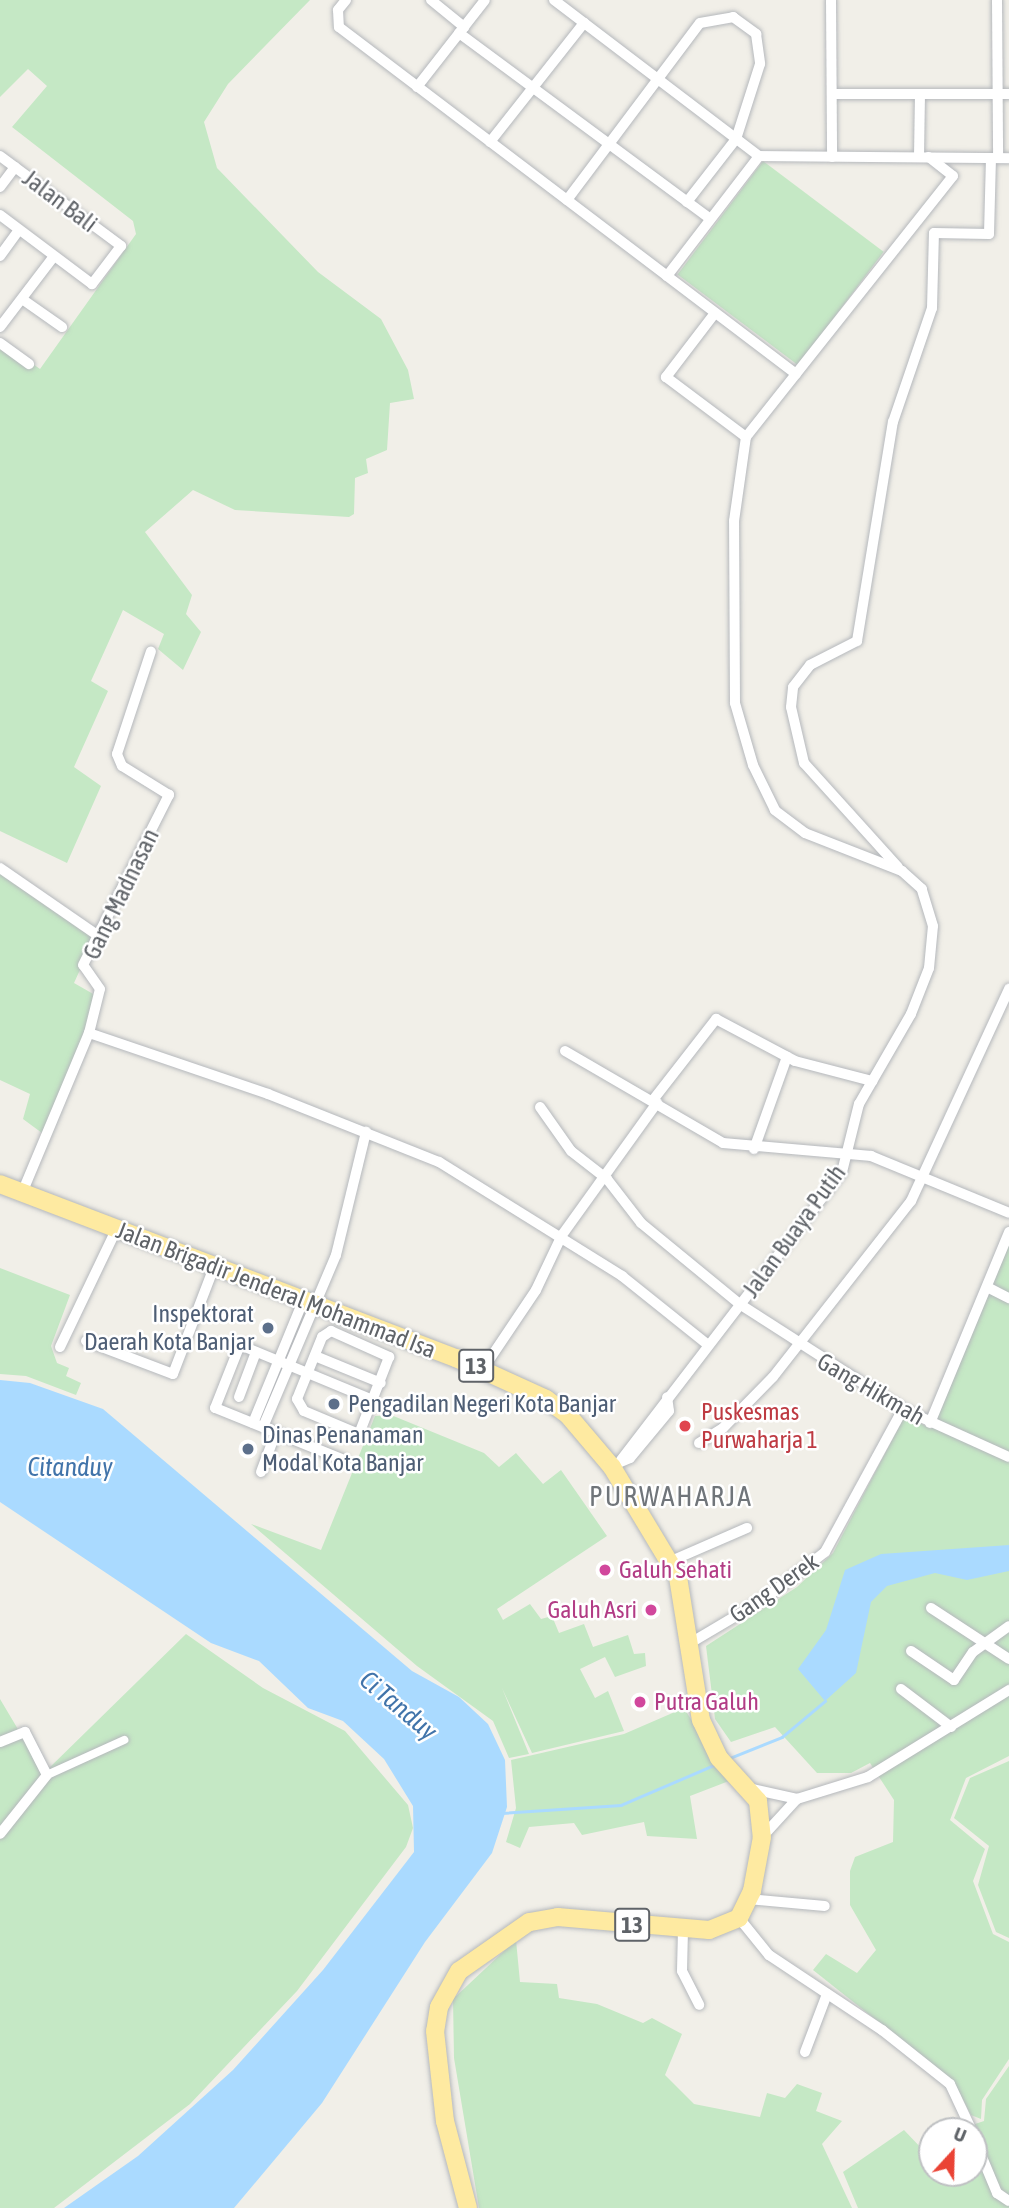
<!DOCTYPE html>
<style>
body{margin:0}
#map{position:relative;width:1009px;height:2208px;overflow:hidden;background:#f1efe8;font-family:"Asap Condensed",sans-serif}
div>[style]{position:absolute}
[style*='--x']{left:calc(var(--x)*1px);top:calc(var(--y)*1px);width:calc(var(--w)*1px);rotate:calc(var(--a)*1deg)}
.green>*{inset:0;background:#c5e8c5;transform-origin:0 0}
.water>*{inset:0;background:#aadaff}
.stream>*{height:2.5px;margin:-1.25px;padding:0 1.25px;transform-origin:1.25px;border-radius:1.25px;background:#aadaff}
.roads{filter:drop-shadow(0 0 2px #b5b8bc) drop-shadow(0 0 2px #b5b8bc)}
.pedestrian>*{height:8px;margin:-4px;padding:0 4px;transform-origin:4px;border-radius:4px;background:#fff}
.minor>*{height:10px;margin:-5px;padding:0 5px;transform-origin:5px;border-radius:5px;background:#fff}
.trunk>*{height:18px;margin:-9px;padding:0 9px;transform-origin:9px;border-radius:9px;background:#feeaa1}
.dots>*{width:19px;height:19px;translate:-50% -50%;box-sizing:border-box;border:4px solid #fff;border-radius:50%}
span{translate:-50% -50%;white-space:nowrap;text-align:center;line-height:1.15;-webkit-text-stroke:5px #fff;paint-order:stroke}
.shield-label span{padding:2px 5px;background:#fff;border:2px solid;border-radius:5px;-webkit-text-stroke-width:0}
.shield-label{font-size:23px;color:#5f6368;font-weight:700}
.street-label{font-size:24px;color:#5f6368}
.service-label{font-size:24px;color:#4e5e75}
.right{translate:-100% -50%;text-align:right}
.left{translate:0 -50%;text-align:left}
.health-label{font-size:24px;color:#be3a42}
.hotel-label{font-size:24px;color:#b23c85}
.water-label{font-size:26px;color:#4174aa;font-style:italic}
.quarter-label{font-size:28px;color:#70757a;letter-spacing:2px}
.north{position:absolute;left:918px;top:2117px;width:70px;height:70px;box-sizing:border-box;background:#fff;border:2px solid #bfc1c3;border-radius:50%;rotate:22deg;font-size:19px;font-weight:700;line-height:28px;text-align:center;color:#5f6368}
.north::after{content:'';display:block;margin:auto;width:24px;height:32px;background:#ea4335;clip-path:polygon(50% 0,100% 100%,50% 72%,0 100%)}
</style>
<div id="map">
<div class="green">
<i style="clip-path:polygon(0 0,310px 0,228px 84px,204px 122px,217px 168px,318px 272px,381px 319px,408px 370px,414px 399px,390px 403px,387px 450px,366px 459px,368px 473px,355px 478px,354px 514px,349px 517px,235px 510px,193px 490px,145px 532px,192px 595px,186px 614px,201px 632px,183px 670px,158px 649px,164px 634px,123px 610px,91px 681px,108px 691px,74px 767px,101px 786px,67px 863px,0 831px,0 340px,40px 369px,136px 234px,133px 221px,12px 127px,47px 86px,28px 69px,0 97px)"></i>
<i style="left:763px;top:161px;width:151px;height:142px;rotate:37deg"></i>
<i style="clip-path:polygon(0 874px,94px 939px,74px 983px,102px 999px,42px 1133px,23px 1119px,30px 1094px,0 1080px)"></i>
<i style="clip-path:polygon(1009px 1241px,1009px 1756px,966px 1778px,950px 1820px,985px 1849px,973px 1881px,993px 1934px,1009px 1942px,1009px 2059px,982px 2100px,981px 2119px,971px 2115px,953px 2081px,813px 1970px,826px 1954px,857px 1973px,876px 1950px,850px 1905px,850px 1871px,855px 1857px,893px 1842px,894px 1800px,870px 1763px,851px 1773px,817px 1773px,775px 1727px,731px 1742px,715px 1719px,706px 1646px,797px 1587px,833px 1553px,905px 1415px,931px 1429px)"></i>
<i style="clip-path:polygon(0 1268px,70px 1295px,51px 1346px,57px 1363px,69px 1368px,66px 1376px,81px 1383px,76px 1395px,26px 1376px,0 1374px)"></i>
<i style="clip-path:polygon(391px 1415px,484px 1453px,499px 1467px,516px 1453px,543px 1484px,561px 1470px,607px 1536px,497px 1609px,503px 1620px,530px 1604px,541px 1619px,552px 1616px,559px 1633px,584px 1624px,593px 1647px,628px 1635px,634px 1654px,645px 1653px,646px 1666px,615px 1677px,605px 1657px,580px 1669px,595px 1698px,608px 1691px,624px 1731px,532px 1753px,502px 1688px,529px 1754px,509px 1758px,493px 1721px,417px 1666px,251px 1524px,321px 1550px,375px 1416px)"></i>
<i style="clip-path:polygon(186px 1634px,263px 1688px,345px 1731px,408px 1805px,413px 1828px,406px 1847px,297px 1991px,190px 2104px,54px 2208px,0 2208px,0 1699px,44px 1773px)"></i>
<i style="clip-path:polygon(684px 1708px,729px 1781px,690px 1796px,697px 1839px,647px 1836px,644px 1822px,582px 1835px,574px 1823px,529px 1827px,520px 1848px,506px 1842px,516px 1808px,511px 1760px,624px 1734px)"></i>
<i style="clip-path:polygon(1009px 1761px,1009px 1938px,996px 1932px,978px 1885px,989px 1846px,954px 1818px,970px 1778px)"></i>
<i style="clip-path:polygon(516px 1940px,520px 1982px,557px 1984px,559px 1998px,597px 2004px,643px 2023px,652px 2018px,682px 2034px,665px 2075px,694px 2104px,760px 2117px,767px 2093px,785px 2098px,797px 2084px,822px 2093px,816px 2111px,842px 2121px,822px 2144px,852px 2208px,479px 2208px,454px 2058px,453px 1999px)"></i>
<i style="clip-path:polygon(1009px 2066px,1009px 2208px,858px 2208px,843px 2172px,904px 2130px,924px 2151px,932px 2146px,932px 2173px,974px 2173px,974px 2131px,954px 2131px,984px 2121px,986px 2099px)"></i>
</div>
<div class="water">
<i style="clip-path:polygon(0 1380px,30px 1383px,103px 1409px,412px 1671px,459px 1697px,488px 1724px,505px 1760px,507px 1807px,492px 1853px,425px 1942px,322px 2103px,234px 2208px,64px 2208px,138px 2156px,233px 2070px,323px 1970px,414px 1852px,413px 1806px,384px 1759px,343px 1721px,308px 1708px,259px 1661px,211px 1643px,0 1502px)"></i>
<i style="clip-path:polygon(1009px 1545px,1009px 1571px,967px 1580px,935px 1573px,887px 1586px,871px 1602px,856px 1673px,825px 1701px,798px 1669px,826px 1630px,845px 1570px,881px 1554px)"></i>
</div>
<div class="stream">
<i style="--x:730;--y:1758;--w:56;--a:-22"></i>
<i style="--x:782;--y:1737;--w:56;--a:-39.9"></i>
<i style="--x:502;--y:1813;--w:119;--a:-3.8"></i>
<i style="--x:621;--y:1805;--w:101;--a:-23.3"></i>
</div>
<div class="roads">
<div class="pedestrian">
<i style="--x:47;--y:1775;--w:85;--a:-24.4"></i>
</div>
<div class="minor">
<i style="--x:346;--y:0;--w:13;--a:129"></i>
<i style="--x:338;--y:10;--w:17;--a:87"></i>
<i style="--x:339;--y:27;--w:412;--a:37.2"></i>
<i style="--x:667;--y:276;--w:151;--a:-52.5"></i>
<i style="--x:431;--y:0;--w:43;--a:39.3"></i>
<i style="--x:554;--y:0;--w:258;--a:37.3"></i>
<i style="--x:759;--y:156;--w:250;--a:0.5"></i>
<i style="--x:831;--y:0;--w:157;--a:89.6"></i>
<i style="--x:997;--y:0;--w:158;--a:89.6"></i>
<i style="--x:459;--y:33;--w:312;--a:36.5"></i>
<i style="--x:417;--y:87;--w:110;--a:-52"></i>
<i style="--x:832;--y:94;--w:177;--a:0"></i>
<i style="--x:490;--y:142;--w:152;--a:-51.7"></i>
<i style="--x:0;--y:156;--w:151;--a:36.6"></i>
<i style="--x:121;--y:246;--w:48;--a:127.3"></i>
<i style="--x:92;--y:284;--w:115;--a:-143.1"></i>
<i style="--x:919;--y:157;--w:63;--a:-89.1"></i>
<i style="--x:0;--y:187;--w:25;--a:-53"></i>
<i style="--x:567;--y:200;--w:221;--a:-53.1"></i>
<i style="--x:700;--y:23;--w:34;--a:-10"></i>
<i style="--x:733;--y:17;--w:29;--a:36"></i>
<i style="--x:756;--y:34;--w:30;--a:82"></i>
<i style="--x:760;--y:64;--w:79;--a:107.7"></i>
<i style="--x:736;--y:139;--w:80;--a:127.9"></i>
<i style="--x:0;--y:256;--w:32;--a:-54"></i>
<i style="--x:667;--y:276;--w:162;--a:37.2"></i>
<i style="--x:22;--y:299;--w:49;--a:35"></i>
<i style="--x:715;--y:313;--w:81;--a:127.4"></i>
<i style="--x:666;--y:377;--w:100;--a:36.9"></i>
<i style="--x:0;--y:327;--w:89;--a:-52.7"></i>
<i style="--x:0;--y:343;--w:36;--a:36"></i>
<i style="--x:898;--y:867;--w:140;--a:-132.1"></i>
<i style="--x:804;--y:763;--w:57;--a:-103.1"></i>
<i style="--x:791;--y:707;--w:20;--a:-84"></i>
<i style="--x:793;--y:687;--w:28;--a:-52"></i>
<i style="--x:810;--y:665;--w:53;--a:-27.1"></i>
<i style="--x:857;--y:641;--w:222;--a:-80.7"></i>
<i style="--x:893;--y:422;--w:120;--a:-71.1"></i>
<i style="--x:932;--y:308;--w:75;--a:-88.5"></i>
<i style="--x:934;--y:233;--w:55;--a:1"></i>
<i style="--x:989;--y:234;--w:76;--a:-88.5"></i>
<i style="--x:0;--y:868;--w:118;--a:34.6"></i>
<i style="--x:89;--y:1033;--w:189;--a:18.8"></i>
<i style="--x:268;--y:1094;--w:184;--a:21.7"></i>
<i style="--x:439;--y:1162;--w:216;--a:31.9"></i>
<i style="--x:622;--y:1276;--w:110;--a:38.7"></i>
<i style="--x:565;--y:1051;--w:183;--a:30.2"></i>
<i style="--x:723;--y:1143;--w:149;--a:5"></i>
<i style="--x:871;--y:1156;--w:149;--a:22.4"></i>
<i style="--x:653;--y:1100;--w:103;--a:-52.1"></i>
<i style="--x:716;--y:1019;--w:89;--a:28"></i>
<i style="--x:795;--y:1061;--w:80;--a:14.6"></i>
<i style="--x:540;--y:1107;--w:54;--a:54.8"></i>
<i style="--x:571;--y:1151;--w:46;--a:37.9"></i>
<i style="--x:607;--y:1179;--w:56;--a:52.3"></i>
<i style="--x:641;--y:1223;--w:129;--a:39.4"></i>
<i style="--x:741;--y:1305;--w:193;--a:32.7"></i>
<i style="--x:903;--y:1409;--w:116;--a:24.4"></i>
<i style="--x:754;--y:1149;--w:98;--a:-70.3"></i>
<i style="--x:22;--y:1193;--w:173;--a:-67.3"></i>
<i style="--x:89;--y:1033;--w:45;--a:-76"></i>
<i style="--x:100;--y:989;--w:29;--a:-125"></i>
<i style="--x:83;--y:965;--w:191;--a:-63.2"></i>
<i style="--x:169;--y:795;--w:55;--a:-148.3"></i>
<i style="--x:122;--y:766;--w:13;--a:-113"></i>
<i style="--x:117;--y:754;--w:108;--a:-71.7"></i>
<i style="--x:987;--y:1287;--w:25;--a:27"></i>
<i style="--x:331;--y:1331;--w:64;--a:24.1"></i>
<i style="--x:389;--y:1357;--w:83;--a:111.3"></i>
<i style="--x:359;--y:1434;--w:60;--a:-157.3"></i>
<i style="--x:304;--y:1411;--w:14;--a:-120"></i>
<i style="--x:297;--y:1399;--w:67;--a:-68"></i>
<i style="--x:322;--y:1337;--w:11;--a:-34"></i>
<i style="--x:86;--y:1341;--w:93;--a:20.8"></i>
<i style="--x:173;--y:1374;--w:115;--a:-69"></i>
<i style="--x:60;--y:1347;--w:130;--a:-64.4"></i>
<i style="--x:315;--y:1356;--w:71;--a:22.2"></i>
<i style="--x:483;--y:1369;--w:95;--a:-56.1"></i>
<i style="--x:536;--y:1290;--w:61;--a:-64.7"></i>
<i style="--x:562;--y:1235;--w:163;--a:-54.3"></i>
<i style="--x:239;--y:1397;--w:48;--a:-69.3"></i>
<i style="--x:253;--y:1423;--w:132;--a:-67.7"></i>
<i style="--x:930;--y:1423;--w:207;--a:-67.5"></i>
<i style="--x:263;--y:1427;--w:187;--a:-67"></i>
<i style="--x:336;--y:1255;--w:127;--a:-76.3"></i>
<i style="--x:699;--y:1443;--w:28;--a:-32"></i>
<i style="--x:723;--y:1428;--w:71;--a:-45.6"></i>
<i style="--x:773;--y:1377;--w:224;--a:-51.9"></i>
<i style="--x:911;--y:1201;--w:234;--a:-65.2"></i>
<i style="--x:344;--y:1460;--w:139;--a:-158"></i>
<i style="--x:215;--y:1408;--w:68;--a:-68.4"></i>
<i style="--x:240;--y:1345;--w:144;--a:22.5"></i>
<i style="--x:621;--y:1460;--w:363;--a:-52.5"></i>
<i style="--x:842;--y:1172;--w:70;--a:-76"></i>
<i style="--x:859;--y:1104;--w:104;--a:-60"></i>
<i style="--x:911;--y:1014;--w:49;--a:-68.6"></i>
<i style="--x:929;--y:968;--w:42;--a:-84.6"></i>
<i style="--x:933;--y:926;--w:39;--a:-107"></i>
<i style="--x:922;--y:889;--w:27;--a:-138"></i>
<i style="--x:902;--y:871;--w:104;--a:-158.6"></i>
<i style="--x:805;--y:833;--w:38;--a:-143"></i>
<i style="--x:775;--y:810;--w:50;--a:-116.1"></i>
<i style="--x:753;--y:765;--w:65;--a:-106.2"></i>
<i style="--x:735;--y:703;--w:182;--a:-90.3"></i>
<i style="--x:734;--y:521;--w:85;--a:-81.9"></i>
<i style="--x:746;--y:437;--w:333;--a:-51.6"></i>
<i style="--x:953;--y:176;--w:31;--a:-142"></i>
<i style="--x:616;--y:1464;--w:15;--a:-23"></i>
<i style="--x:630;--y:1458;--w:61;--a:-50.3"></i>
<i style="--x:669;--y:1411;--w:14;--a:-98"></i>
<i style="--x:261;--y:1472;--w:43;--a:-69.4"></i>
<i style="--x:671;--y:1561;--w:83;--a:-23.5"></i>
<i style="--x:931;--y:1608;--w:93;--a:33.2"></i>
<i style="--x:692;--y:1642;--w:86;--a:-30.7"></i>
<i style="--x:766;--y:1598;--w:75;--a:-37.9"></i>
<i style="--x:825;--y:1552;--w:163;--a:-61.4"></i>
<i style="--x:911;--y:1651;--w:52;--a:34"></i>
<i style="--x:954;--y:1680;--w:34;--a:-56"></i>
<i style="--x:973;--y:1652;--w:44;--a:-35.8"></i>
<i style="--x:901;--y:1689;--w:63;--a:37.2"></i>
<i style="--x:0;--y:1742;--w:27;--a:-22"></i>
<i style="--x:25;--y:1732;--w:48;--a:62.9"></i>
<i style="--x:47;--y:1775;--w:75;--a:128.5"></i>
<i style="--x:752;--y:1789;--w:46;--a:12.5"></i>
<i style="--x:762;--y:1837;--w:52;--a:-47.4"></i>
<i style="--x:797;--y:1799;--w:74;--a:-17.2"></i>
<i style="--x:868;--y:1777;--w:166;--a:-31.7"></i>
<i style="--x:748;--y:1899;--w:77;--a:5.2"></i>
<i style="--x:739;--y:1918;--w:48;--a:51"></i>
<i style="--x:769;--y:1955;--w:136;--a:33.6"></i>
<i style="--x:882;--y:2030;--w:87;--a:38.5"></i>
<i style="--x:950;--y:2084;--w:52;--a:64.9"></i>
<i style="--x:683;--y:1930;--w:41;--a:91.4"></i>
<i style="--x:682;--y:1971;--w:38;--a:63"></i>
<i style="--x:805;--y:2052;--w:62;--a:-69.2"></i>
<i style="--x:974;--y:2138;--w:60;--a:67.3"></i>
<i style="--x:997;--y:2193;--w:14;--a:34"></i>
</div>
<div class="trunk">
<i style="--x:0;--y:1184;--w:488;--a:20.9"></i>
<i style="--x:456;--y:1358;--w:99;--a:24.5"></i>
<i style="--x:546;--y:1399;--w:26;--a:36"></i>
<i style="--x:567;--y:1414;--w:70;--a:49.7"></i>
<i style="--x:612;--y:1467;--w:128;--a:59"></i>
<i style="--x:678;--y:1577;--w:145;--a:80.9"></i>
<i style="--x:701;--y:1720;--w:42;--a:64.7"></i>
<i style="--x:719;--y:1758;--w:58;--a:47.8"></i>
<i style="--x:758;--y:1801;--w:36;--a:84"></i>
<i style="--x:762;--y:1837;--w:55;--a:100.5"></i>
<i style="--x:752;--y:1891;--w:30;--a:116"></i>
<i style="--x:739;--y:1918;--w:32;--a:158"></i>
<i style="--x:709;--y:1930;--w:152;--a:-175.1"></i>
<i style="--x:558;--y:1917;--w:29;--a:170"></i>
<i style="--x:529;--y:1922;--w:85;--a:145"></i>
<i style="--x:459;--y:1971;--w:41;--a:119.1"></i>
<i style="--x:439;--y:2007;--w:24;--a:99"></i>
<i style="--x:435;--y:2031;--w:91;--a:83.7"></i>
<i style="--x:445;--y:2121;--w:90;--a:75.2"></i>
</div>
</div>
<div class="dots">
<i style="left:268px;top:1328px;background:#5c6f8a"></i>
<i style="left:334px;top:1404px;background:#5c6f8a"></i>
<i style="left:685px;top:1426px;background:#e0444e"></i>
<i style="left:248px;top:1449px;background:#5c6f8a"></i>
<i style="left:605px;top:1570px;background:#d1479c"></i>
<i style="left:651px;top:1610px;background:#d1479c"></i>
<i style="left:640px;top:1702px;background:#d1479c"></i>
</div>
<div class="shield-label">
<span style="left:476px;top:1366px">13</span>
<span style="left:632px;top:1925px">13</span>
</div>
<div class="street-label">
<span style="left:60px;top:201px;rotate:37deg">Jalan Bali</span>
<span style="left:121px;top:894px;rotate:-64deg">Gang Madnasan</span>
<span style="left:794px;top:1231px;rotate:-54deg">Jalan Buaya Putih</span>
<span style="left:276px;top:1290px;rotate:21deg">Jalan Brigadir Jenderal Mohammad Isa</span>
<span style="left:871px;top:1389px;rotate:30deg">Gang Hikmah</span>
<span style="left:774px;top:1588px;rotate:-35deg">Gang Derek</span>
</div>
<div class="service-label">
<span class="right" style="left:254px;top:1328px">Inspektorat<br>Daerah Kota Banjar</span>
<span class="left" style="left:348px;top:1404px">Pengadilan Negeri Kota Banjar</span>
<span class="left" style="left:262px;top:1449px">Dinas Penanaman<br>Modal Kota Banjar</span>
</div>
<div class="health-label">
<span class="left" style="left:701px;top:1426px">Puskesmas<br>Purwaharja 1</span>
</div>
<div class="hotel-label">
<span class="left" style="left:619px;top:1570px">Galuh Sehati</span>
<span class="right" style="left:637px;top:1610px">Galuh Asri</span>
<span class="left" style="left:654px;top:1702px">Putra Galuh</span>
</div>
<div class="water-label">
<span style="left:70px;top:1468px">Citanduy</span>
<span style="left:398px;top:1706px;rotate:40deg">Ci Tanduy</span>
</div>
<div class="quarter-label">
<span style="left:671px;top:1496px">PURWAHARJA</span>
</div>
<div class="north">U</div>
</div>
